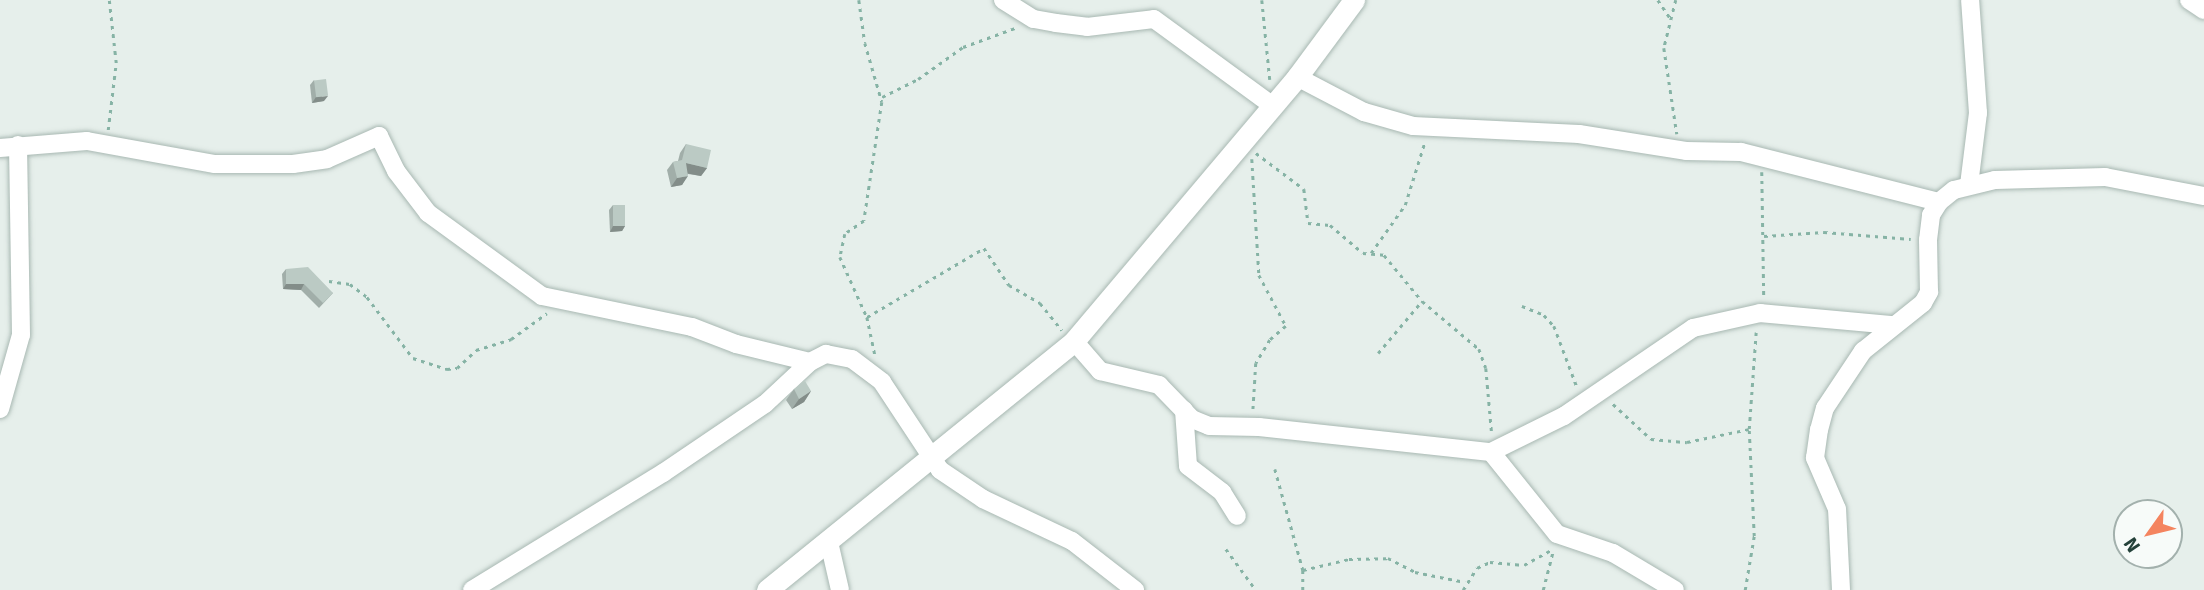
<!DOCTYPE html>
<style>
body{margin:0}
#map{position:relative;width:2204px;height:590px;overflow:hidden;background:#e6efeb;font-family:Signika,sans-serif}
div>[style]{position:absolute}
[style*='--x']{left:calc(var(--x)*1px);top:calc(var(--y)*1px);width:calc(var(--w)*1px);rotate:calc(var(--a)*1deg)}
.path>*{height:2.5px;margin-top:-1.25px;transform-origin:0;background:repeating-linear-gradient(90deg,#86b3a5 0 3.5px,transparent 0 8.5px)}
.roads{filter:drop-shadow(0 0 2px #a8b8b2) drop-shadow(0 0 2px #a8b8b2)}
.street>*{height:18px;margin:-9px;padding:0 9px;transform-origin:9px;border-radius:9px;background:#fff}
.secondary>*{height:21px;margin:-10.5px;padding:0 10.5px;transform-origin:10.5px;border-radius:10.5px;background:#fff}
.wall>*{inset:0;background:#a1aea9}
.shaded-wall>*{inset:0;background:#838d89}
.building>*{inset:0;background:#bbcac4;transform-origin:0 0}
span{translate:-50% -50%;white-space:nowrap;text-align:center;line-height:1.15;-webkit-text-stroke:5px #f7fbf9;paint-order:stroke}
.north{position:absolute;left:2113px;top:499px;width:70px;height:70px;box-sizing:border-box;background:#f7fbf9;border:2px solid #a3b1ad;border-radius:50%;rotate:236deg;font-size:19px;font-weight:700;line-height:28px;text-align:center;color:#24423a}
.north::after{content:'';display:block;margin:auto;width:24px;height:32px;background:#f4845f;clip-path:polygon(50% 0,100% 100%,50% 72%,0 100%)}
</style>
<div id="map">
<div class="path">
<i style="--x:859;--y:0;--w:43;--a:82.1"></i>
<i style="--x:865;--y:43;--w:61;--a:73.9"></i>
<i style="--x:882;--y:102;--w:120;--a:98.6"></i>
<i style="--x:864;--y:221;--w:23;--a:146"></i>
<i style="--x:845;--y:234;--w:24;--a:102"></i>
<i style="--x:840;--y:257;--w:66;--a:65.8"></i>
<i style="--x:867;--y:317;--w:39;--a:78"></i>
<i style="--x:1262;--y:0;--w:80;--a:84.3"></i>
<i style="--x:1658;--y:0;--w:23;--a:56"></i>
<i style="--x:1676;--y:0;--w:49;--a:104"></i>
<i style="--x:1664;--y:48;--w:87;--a:81.4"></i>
<i style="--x:882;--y:97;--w:40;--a:-26.6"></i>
<i style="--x:918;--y:79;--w:55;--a:-35.4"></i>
<i style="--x:963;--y:47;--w:55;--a:-20.1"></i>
<i style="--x:108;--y:130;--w:67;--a:-83.2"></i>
<i style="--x:116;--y:63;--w:63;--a:-96.3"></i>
<i style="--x:1256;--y:153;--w:60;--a:36.9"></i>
<i style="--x:1304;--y:189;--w:34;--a:83"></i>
<i style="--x:1308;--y:223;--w:22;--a:5"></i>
<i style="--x:1330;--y:225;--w:43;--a:40.3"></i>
<i style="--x:1363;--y:253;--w:21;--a:5"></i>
<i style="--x:1384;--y:255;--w:60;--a:50.4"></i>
<i style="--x:1422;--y:301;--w:75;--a:40.1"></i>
<i style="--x:1479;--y:349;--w:20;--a:70"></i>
<i style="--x:1486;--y:368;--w:67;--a:84.9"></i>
<i style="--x:1252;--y:159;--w:116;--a:86.5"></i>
<i style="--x:1259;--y:275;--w:58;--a:62.1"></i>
<i style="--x:1286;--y:326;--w:21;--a:139"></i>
<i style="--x:1270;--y:340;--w:27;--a:121"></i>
<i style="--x:1256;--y:363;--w:49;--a:93.5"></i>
<i style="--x:1762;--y:172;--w:126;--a:89.1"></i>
<i style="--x:1764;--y:236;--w:60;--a:-3.8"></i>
<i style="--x:1824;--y:232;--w:87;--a:4.6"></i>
<i style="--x:1371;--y:253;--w:59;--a:-54.7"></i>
<i style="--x:1405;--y:205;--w:67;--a:-72.6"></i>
<i style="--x:329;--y:281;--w:21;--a:8"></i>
<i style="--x:350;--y:284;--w:21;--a:37"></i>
<i style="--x:367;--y:297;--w:76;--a:53"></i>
<i style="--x:413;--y:358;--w:36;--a:18"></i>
<i style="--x:447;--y:369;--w:10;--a:-6"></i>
<i style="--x:457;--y:368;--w:26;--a:-43"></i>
<i style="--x:476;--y:350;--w:37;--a:-17"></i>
<i style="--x:511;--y:339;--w:44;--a:-35.8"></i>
<i style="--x:1522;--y:306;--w:24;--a:22"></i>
<i style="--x:1544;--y:315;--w:15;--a:48"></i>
<i style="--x:1554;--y:326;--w:65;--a:69.3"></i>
<i style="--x:867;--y:317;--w:136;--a:-30.5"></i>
<i style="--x:984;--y:248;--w:45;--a:56"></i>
<i style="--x:1009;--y:285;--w:36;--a:30"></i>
<i style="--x:1040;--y:303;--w:35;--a:51"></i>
<i style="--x:1378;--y:353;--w:68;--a:-49.8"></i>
<i style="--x:1613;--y:404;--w:52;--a:42.6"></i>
<i style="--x:1651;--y:439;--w:36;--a:5"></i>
<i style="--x:1687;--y:442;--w:63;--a:-11.8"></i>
<i style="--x:1275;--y:469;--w:105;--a:74.5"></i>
<i style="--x:1303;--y:570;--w:20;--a:90"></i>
<i style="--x:1226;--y:549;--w:51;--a:53.8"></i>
<i style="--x:1303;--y:570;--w:47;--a:-13.4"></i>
<i style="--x:1349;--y:559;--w:39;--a:-1"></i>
<i style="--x:1388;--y:558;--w:30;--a:27"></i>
<i style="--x:1415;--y:572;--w:51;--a:11.3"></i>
<i style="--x:1463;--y:590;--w:26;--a:-58"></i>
<i style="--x:1477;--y:568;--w:14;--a:-25"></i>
<i style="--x:1490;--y:562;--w:34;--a:5"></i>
<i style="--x:1524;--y:565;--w:33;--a:-29"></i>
<i style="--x:1543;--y:590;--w:40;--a:-75.6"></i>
<i style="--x:1745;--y:590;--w:55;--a:-80.5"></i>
<i style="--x:1754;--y:536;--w:107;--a:-92.7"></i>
<i style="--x:1749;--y:429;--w:97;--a:-85.9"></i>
</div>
<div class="roads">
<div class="street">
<i style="--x:1003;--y:0;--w:36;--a:32"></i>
<i style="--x:1034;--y:19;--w:22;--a:10"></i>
<i style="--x:1056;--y:23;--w:31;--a:7"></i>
<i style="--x:1087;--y:27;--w:67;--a:-6.8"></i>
<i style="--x:1154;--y:19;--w:147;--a:36.2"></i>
<i style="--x:2189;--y:0;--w:18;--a:34"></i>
<i style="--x:1297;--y:77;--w:76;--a:27.6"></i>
<i style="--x:1364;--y:112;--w:51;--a:15.9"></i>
<i style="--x:1413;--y:126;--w:166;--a:2.8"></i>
<i style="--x:1579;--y:134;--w:108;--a:9"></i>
<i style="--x:1686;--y:151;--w:55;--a:1"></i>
<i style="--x:1741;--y:152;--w:204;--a:14.2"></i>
<i style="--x:0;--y:148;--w:87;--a:-4.6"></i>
<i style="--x:87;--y:141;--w:130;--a:10.2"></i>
<i style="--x:215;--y:164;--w:78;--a:0"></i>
<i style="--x:293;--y:164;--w:34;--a:-8"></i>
<i style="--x:327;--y:159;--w:57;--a:-23.9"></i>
<i style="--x:379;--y:136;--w:39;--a:64"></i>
<i style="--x:396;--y:171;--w:53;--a:52.7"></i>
<i style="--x:428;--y:213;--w:141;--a:36.1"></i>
<i style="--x:542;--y:296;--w:153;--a:11.7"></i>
<i style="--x:692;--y:327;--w:47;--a:21.1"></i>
<i style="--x:736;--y:344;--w:76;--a:13.7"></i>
<i style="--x:1969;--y:185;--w:73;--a:-82.9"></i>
<i style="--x:1978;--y:113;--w:113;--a:-94"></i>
<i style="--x:1074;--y:341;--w:40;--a:49"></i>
<i style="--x:1100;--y:371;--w:61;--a:13.3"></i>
<i style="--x:1159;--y:385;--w:47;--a:45.9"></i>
<i style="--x:1192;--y:419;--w:18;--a:22"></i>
<i style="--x:1209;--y:426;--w:50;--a:1.1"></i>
<i style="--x:1259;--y:427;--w:233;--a:6.2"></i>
<i style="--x:1491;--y:452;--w:81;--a:-26.3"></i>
<i style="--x:1564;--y:416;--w:156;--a:-34.3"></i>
<i style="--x:1693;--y:328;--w:69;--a:-12.6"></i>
<i style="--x:1760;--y:313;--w:133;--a:5.2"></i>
<i style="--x:0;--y:409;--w:77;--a:-74.2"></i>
<i style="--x:21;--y:335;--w:190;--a:-90.9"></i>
<i style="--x:1184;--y:410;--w:56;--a:85.9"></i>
<i style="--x:1188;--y:466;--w:43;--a:37.4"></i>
<i style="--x:1222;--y:492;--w:28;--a:58"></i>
<i style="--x:1491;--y:452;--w:105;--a:51.2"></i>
<i style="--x:1557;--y:534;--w:59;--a:18.7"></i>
<i style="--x:1613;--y:553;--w:72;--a:30.8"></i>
<i style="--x:829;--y:542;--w:49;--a:77.1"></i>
<i style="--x:472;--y:590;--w:224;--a:-31.5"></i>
<i style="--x:663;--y:473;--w:123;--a:-34.1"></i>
<i style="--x:765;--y:404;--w:62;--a:-43"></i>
<i style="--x:810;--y:362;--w:18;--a:-27"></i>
<i style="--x:826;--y:354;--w:26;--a:11"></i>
<i style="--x:852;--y:359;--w:38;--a:37"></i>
<i style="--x:882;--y:382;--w:105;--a:56.6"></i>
<i style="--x:940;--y:470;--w:52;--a:34"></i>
<i style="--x:983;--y:499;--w:98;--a:25.3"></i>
<i style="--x:1072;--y:541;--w:80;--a:37.9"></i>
<i style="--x:1841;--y:590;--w:81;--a:-92.8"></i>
<i style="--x:1837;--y:509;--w:56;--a:-113.3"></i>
<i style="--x:1815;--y:458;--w:28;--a:-82"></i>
<i style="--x:1819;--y:430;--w:23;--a:-75"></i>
<i style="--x:1825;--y:408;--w:69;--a:-56.3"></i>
<i style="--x:1863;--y:351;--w:77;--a:-38.7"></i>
<i style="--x:1923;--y:303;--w:13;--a:-61"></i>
<i style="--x:1929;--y:292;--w:52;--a:-91.1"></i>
<i style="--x:1928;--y:240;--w:25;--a:-83"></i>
<i style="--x:1931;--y:215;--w:15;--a:-58"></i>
<i style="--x:1939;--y:202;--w:19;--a:-39"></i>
<i style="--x:1954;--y:190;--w:42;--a:-13.7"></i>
<i style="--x:1995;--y:180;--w:110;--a:-1.6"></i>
<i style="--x:2105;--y:177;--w:101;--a:10.9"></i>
</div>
<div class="secondary">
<i style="--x:767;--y:590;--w:395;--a:-39"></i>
<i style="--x:1074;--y:341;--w:346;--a:-49.8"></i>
<i style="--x:1297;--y:77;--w:96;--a:-53.5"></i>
</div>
</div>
<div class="wall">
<i style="clip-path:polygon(314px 80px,324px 101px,312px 103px,310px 85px)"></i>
<i style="clip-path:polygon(686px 144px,707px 168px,701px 176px,688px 174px,682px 185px,671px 187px,667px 170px,673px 162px,678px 161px,680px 153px)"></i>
<i style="clip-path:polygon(613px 205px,625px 226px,622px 231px,610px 232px,609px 210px)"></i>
<i style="clip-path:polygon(286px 269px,333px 293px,319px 308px,301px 290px,283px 289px,282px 274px)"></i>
<i style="clip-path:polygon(794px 389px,811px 391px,804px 402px,792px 409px,786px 400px)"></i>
</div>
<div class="shaded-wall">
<i style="clip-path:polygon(328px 96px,324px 101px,312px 103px,316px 97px)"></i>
<i style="clip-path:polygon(686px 163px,707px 168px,701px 176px,680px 172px)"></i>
<i style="clip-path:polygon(688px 176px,682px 185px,671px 187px,677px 178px)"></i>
<i style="clip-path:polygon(613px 226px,625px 226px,622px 231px,610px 232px)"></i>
<i style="clip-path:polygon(286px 284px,304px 284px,301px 290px,283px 289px)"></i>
<i style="clip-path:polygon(811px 391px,804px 402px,792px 409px,799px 399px)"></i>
</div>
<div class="building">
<i style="left:326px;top:79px;width:17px;height:12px;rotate:83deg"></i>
<i style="clip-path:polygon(686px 144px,711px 150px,707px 168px,686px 163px,688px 176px,677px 178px,673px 162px,682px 160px)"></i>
<i style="left:613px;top:205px;width:12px;height:21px"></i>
<i style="clip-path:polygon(308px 267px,333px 293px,323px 303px,304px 284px,286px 284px,286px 269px)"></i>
<i style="clip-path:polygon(805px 381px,811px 391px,799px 399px,794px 389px)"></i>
</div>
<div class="north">N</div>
</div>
